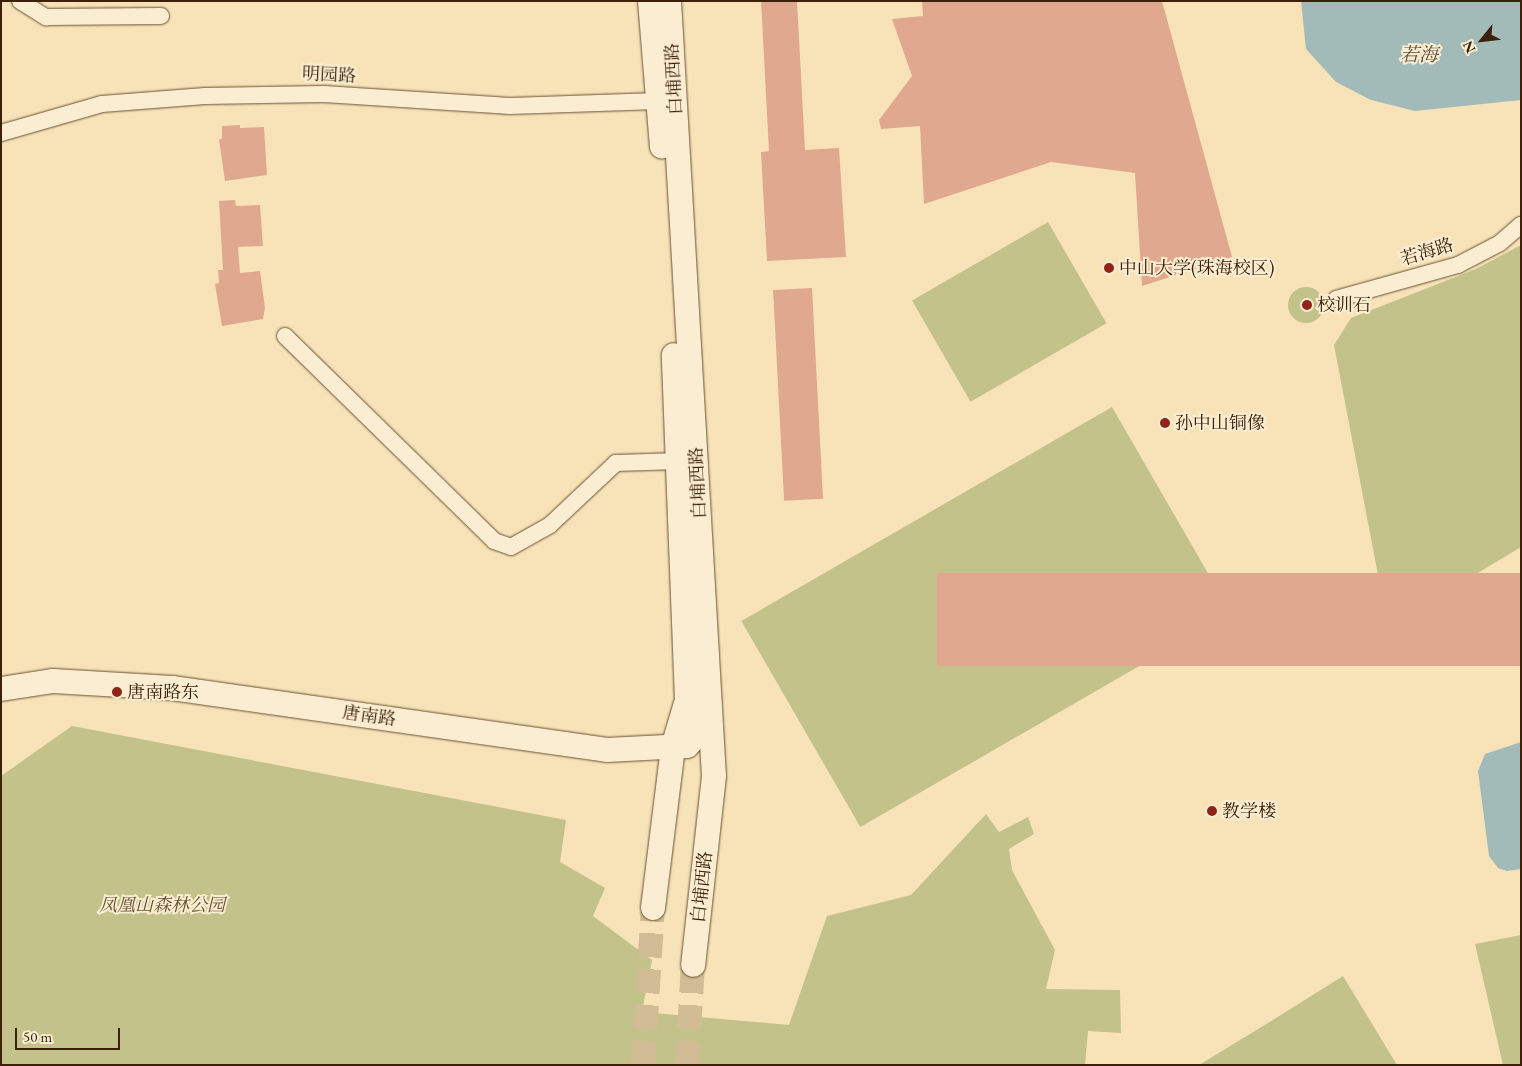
<!DOCTYPE html>
<meta charset="utf-8">
<style>
body{margin:0}
#map{position:relative;width:1522px;height:1066px;overflow:hidden;background:#f8e3b8;font-family:"EB Garamond","Noto Serif SC",serif}
div>[style]{position:absolute}
[style*='--x']{left:calc(var(--x)*1px);top:calc(var(--y)*1px);width:calc(var(--w)*1px);rotate:calc(var(--a)*1deg)}
.green>*{inset:0;background:#c3c28a;transform-origin:0 0}
.round{border-radius:50%}
.water>*{inset:0;background:#a2bbb9}
.building>*{inset:0;background:#e0a98f;transform-origin:0 0}
.secondary-tunnel>*{height:24px;margin-top:-12px;transform-origin:0;background:repeating-linear-gradient(90deg,#d2bc95 0 24px,transparent 0 36px)}
.roads{filter:drop-shadow(0 0 1px #6b5135) drop-shadow(0 0 1px #6b5135)}
.street>*{height:16px;margin:-8px;padding:0 8px;transform-origin:8px;border-radius:8px;background:#faedd1}
.secondary>*{height:24px;margin:-12px;padding:0 12px;transform-origin:12px;border-radius:12px;background:#faedd1}
.dots>*{width:14px;height:14px;translate:-50% -50%;box-sizing:border-box;border:2px solid #faedd1;border-radius:50%}
span{translate:-50% -50%;white-space:nowrap;text-align:center;line-height:1.15;-webkit-text-stroke:4px #faedd1;paint-order:stroke}
.street-label{font-size:18px;color:#3c2009}
.poi-label{font-size:18px;color:#3c2009}
.left{translate:0 -50%;text-align:left}
.park-label{font-size:18px;color:#645130;font-style:italic}
.water-label{font-size:19px;color:#5b4e3e;font-style:italic}
.frame{position:absolute;inset:0;border:2px solid #3c2009;pointer-events:none}
.north{position:absolute;left:1457px;top:15px;width:50px;height:50px;-webkit-text-stroke:4px #faedd1;paint-order:stroke;rotate:241deg;font-size:14px;font-weight:700;line-height:20px;text-align:center;color:#3c2009}
.north::after{content:'';display:block;margin:auto;width:18px;height:22px;background:#3c2009;clip-path:polygon(50% 0,100% 100%,50% 72%,0 100%)}
.scale{position:absolute;left:15px;top:1028px;width:105px;height:22px;box-sizing:border-box;border:2px solid #3c2009;border-top:0;padding-left:6px;font-size:15px;line-height:18px;white-space:nowrap;color:#3c2009;-webkit-text-stroke:4px #faedd1;paint-order:stroke}
</style>
<div id="map">
<div class="green">
<i style="left:1048px;top:222px;width:117px;height:157px;rotate:60deg"></i>
<i style="clip-path:polygon(1521px 245px,1521px 547px,1388px 627px,1334px 345px,1351px 318px,1476px 269px)"></i>
<i class="round" style="left:1288px;top:287px;width:36px;height:36px"></i>
<i style="left:1112px;top:407px;width:238px;height:428px;rotate:60deg"></i>
<i style="clip-path:polygon(72px 726px,566px 820px,560px 862px,605px 888px,593px 916px,652px 960px,642px 1012px,789px 1025px,827px 916px,911px 895px,986px 814px,999px 832px,1028px 817px,1034px 834px,1009px 849px,1012px 870px,1055px 950px,1046px 989px,1120px 990px,1121px 1033px,1088px 1031px,1085px 1065px,1px 1065px,1px 776px)"></i>
<i style="clip-path:polygon(1521px 935px,1521px 1065px,1503px 1065px,1475px 944px)"></i>
<i style="clip-path:polygon(1343px 976px,1397px 1065px,1199px 1065px,1268px 1023px)"></i>
</div>
<div class="water">
<i style="clip-path:polygon(1301px 1px,1521px 1px,1521px 100px,1415px 111px,1371px 100px,1336px 82px,1306px 49px)"></i>
<i style="clip-path:polygon(1521px 742px,1521px 869px,1507px 871px,1498px 868px,1489px 856px,1478px 771px,1485px 754px)"></i>
</div>
<div class="building">
<i style="clip-path:polygon(761px 1px,797px 1px,805px 150px,839px 148px,846px 257px,767px 261px,761px 152px,769px 151px)"></i>
<i style="clip-path:polygon(922px 1px,1162px 1px,1232px 257px,1142px 286px,1135px 173px,1051px 162px,924px 204px,920px 126px,881px 129px,879px 120px,912px 76px,892px 19px,923px 16px)"></i>
<i style="clip-path:polygon(240px 125px,240px 128px,264px 127px,267px 175px,225px 181px,219px 139px,222px 139px,222px 126px)"></i>
<i style="clip-path:polygon(235px 200px,236px 206px,260px 205px,263px 246px,238px 247px,240px 273px,260px 271px,265px 308px,263px 319px,222px 326px,215px 284px,219px 283px,218px 270px,223px 270px,219px 201px)"></i>
<i style="left:812px;top:288px;width:211px;height:39px;rotate:87deg"></i>
<i style="left:1521px;top:573px;width:93px;height:584px;rotate:90deg"></i>
</div>
<div class="secondary-tunnel">
<i style="--x:643;--y:1065;--w:157;--a:-86.4"></i>
<i style="--x:687;--y:1065;--w:100;--a:-86.6"></i>
</div>
<div class="roads">
<div class="street">
<i style="--x:20;--y:1;--w:31;--a:32"></i>
<i style="--x:46;--y:17;--w:115;--a:-0.5"></i>
<i style="--x:1;--y:133;--w:105;--a:-16"></i>
<i style="--x:102;--y:104;--w:103;--a:-4.4"></i>
<i style="--x:205;--y:96;--w:119;--a:-1"></i>
<i style="--x:324;--y:94;--w:186;--a:3.7"></i>
<i style="--x:510;--y:106;--w:148;--a:-1.9"></i>
<i style="--x:1336;--y:299;--w:127;--a:-15.6"></i>
<i style="--x:1458;--y:265;--w:47;--a:-27.6"></i>
<i style="--x:1500;--y:243;--w:28;--a:-41"></i>
<i style="--x:285;--y:336;--w:293;--a:44.4"></i>
<i style="--x:494;--y:541;--w:18;--a:19"></i>
<i style="--x:511;--y:547;--w:45;--a:-29.4"></i>
<i style="--x:550;--y:525;--w:91;--a:-43.2"></i>
<i style="--x:616;--y:463;--w:63;--a:-1.8"></i>
</div>
<div class="secondary">
<i style="--x:650;--y:1;--w:146;--a:85.3"></i>
<i style="--x:669;--y:1;--w:776;--a:86.68"></i>
<i style="--x:714;--y:776;--w:190;--a:96.3"></i>
<i style="--x:1;--y:689;--w:53;--a:-8.7"></i>
<i style="--x:53;--y:681;--w:119;--a:3.4"></i>
<i style="--x:172;--y:688;--w:439;--a:8.1"></i>
<i style="--x:607;--y:750;--w:80;--a:-2.9"></i>
<i style="--x:687;--y:746;--w:13;--a:-48"></i>
<i style="--x:696;--y:736;--w:29;--a:-72"></i>
<i style="--x:653;--y:908;--w:162;--a:-82.9"></i>
<i style="--x:673;--y:747;--w:49;--a:-73.4"></i>
<i style="--x:687;--y:700;--w:345;--a:-92.2"></i>
</div>
</div>
<div class="dots">
<i style="left:1109px;top:268px;background:#8f2418"></i>
<i style="left:1307px;top:305px;background:#8f2418"></i>
<i style="left:1165px;top:423px;background:#8f2418"></i>
<i style="left:117px;top:692px;background:#8f2418"></i>
<i style="left:1212px;top:811px;background:#8f2418"></i>
</div>
<div class="street-label">
<span style="left:329px;top:75px;rotate:3deg">明园路</span>
<span style="left:674px;top:79px;rotate:-93deg">白埔西路</span>
<span style="left:1427px;top:252px;rotate:-17deg">若海路</span>
<span style="left:698px;top:483px;rotate:-93deg">白埔西路</span>
<span style="left:369px;top:716px;rotate:8deg">唐南路</span>
<span style="left:702px;top:887px;rotate:-84deg">白埔西路</span>
</div>
<div class="poi-label">
<span class="left" style="left:1119px;top:268px">中山大学(珠海校区)</span>
<span class="left" style="left:1317px;top:305px">校训石</span>
<span class="left" style="left:1175px;top:423px">孙中山铜像</span>
<span class="left" style="left:127px;top:692px">唐南路东</span>
<span class="left" style="left:1222px;top:811px">教学楼</span>
</div>
<div class="park-label">
<span style="left:162px;top:905px">凤凰山森林公园</span>
</div>
<div class="water-label">
<span style="left:1419px;top:55px">若海</span>
</div>
<div class="frame"></div>
<div class="north">N</div>
<div class="scale">50 m</div>
</div>
